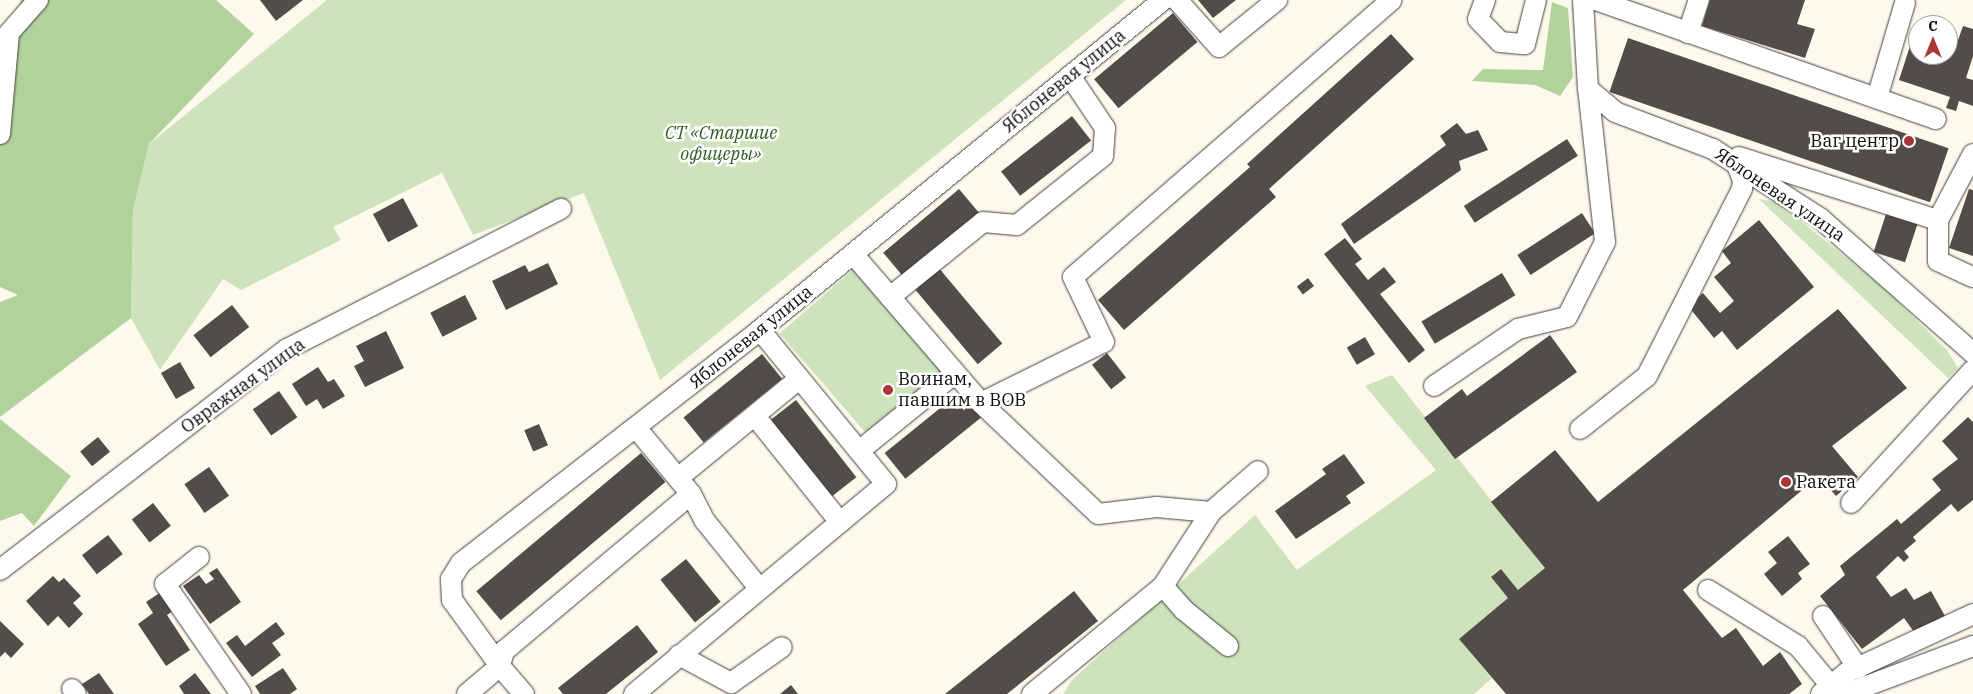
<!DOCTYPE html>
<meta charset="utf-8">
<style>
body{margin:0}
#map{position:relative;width:1973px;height:694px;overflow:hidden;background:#fdfaed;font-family:"IBM Plex Serif",serif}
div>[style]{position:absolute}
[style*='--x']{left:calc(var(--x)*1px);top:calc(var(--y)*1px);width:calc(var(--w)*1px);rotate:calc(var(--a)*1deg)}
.green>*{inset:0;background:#cee3bb;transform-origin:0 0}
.forest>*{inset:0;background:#b2d29c}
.building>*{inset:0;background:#534d49;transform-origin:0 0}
.roads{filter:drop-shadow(0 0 1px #3f3f3f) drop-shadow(0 0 1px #3f3f3f)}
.minor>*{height:20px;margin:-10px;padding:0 10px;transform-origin:10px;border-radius:10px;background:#fff}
.dots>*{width:14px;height:14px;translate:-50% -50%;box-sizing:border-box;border:2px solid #fff;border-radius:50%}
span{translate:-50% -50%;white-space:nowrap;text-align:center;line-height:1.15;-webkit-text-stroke:5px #fff;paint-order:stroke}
.street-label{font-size:18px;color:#0c0c0c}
.park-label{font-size:18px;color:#2e5b24;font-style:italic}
.poi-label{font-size:18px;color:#0c0c0c}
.right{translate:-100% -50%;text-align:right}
.left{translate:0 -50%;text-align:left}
.north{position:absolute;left:1908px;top:15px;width:50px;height:50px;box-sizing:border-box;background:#fff;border:1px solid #9e9e9e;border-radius:50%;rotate:0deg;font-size:14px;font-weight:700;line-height:20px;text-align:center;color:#0c0c0c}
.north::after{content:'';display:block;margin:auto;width:18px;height:22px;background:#aa3537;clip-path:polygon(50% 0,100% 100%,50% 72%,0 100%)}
</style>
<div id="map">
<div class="green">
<i style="clip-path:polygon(327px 0,1126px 0,660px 380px,584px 193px,473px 235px,442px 173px,333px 227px,341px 240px,241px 290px,223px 279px,160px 370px,131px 318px,133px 210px,149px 144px)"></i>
<i style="clip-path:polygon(1759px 199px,1777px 202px,1883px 287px,1947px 350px,1958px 368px,1948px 378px)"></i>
<i style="left:855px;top:268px;width:135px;height:100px;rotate:49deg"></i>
<i style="clip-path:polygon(1392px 375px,1545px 568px,1518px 590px,1501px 569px,1491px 577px,1508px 598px,1459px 639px,1492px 678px,1474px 694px,1063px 694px,1072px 680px,1255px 515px,1297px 570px,1436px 470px,1365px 386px)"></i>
</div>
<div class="forest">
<i style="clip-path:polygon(21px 0,216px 0,254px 34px,149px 144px,133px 210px,131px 318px,0 417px,0 302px,18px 295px,0 287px,0 114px)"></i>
<i style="clip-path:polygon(1552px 2px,1568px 8px,1573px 77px,1560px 96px,1535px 85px,1472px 81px,1483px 69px,1543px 70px)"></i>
<i style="clip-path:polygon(0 419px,71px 476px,34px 526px,22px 513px,0 521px)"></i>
</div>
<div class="building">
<i style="clip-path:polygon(260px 0,303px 0,276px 21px)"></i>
<i style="clip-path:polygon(1198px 0,1236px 0,1213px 18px)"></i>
<i style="clip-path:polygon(1710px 0,1805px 0,1797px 24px,1815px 29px,1805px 58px,1702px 26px)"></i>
<i style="left:1173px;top:13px;width:38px;height:103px;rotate:50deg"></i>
<i style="clip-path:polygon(1963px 26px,1973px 29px,1973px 56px,1966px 78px,1973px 80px,1973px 106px,1959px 101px,1956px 111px,1946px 108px,1950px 97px,1899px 80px,1910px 46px,1916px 48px,1918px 45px,1918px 55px,1948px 55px,1948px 40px,1957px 43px)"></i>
<i style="clip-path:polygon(1391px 34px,1414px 59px,1269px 189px,1276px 197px,1124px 330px,1098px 300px,1250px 167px,1247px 164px)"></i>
<i style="left:1628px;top:38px;width:339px;height:57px;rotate:19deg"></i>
<i style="left:1072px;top:116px;width:31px;height:90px;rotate:52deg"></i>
<i style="clip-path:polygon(1457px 123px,1466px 134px,1478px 130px,1488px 150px,1459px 161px,1461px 170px,1354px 244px,1341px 224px,1446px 145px,1440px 136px)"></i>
<i style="left:1567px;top:139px;width:20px;height:123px;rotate:57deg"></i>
<i style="left:959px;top:189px;width:33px;height:99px;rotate:50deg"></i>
<i style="clip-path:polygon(1969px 189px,1973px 190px,1973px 256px,1949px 248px)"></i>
<i style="left:403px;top:198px;width:32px;height:34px;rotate:62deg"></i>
<i style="left:1582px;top:213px;width:24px;height:77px;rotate:57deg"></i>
<i style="left:1886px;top:214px;width:33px;height:40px;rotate:18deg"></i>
<i style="clip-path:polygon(1759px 220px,1814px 287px,1737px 350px,1722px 331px,1714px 338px,1688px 306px,1703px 293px,1720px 313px,1734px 301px,1714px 277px,1731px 263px,1722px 251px)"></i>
<i style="clip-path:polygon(1345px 238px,1362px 259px,1355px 264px,1368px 280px,1384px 267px,1396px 282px,1380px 294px,1425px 350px,1409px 363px,1324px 254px)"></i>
<i style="clip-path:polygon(548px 263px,558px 284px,506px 310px,492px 281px,525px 265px,529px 272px)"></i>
<i style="left:938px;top:267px;width:100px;height:32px;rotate:50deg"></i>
<i style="left:1502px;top:273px;width:26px;height:94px;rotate:59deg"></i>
<i style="left:1308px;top:278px;width:10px;height:14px;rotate:53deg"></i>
<i style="left:465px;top:295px;width:27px;height:39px;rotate:63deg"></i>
<i style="left:232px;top:305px;width:28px;height:49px;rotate:52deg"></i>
<i style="clip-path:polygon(1838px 309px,1907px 388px,1832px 446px,1858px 477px,1836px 496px,1819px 476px,1683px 590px,1722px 638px,1736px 628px,1763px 666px,1780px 652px,1802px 684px,1789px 694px,1506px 694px,1459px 639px,1508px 598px,1491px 577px,1501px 569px,1518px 590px,1545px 568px,1491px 502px,1555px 450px,1598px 502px)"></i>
<i style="clip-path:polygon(386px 331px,404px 368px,365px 387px,354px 366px,364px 361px,356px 346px)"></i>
<i style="clip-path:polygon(1550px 335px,1577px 372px,1455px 459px,1424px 418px,1462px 389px,1467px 396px)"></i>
<i style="left:1365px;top:337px;width:20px;height:21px;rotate:60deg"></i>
<i style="left:1107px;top:353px;width:31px;height:19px;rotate:52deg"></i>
<i style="left:762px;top:354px;width:32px;height:101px;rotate:51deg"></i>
<i style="left:180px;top:362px;width:30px;height:22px;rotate:60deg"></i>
<i style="clip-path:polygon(318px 367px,328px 382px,334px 379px,345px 396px,323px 409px,317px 399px,306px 406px,292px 384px)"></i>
<i style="left:279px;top:391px;width:32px;height:32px;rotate:55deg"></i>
<i style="left:960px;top:392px;width:33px;height:97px;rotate:51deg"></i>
<i style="left:796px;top:400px;width:98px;height:32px;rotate:52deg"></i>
<i style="clip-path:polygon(1968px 417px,1973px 422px,1973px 500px,1958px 512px,1951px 504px,1913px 537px,1916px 541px,1904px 551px,1909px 557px,1904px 562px,1898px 556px,1876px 577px,1891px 597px,1906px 588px,1914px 600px,1931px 591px,1945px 616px,1914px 632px,1904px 618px,1862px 649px,1820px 596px,1845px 575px,1840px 566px,1897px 519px,1901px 524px,1941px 490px,1932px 479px,1958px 459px,1942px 441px)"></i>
<i style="left:539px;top:424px;width:23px;height:16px;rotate:67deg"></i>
<i style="left:98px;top:437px;width:19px;height:23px;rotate:51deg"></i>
<i style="left:641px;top:453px;width:38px;height:215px;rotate:50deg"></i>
<i style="clip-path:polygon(1344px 454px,1365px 483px,1346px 496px,1351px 503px,1296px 539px,1275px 511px,1326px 474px,1322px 469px)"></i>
<i style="left:209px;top:467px;width:35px;height:30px;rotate:55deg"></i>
<i style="left:153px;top:503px;width:29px;height:27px;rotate:52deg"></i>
<i style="left:108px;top:535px;width:24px;height:33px;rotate:52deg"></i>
<i style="clip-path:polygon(1788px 536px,1810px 564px,1798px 573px,1802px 579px,1782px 596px,1764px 574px,1777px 563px,1768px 552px)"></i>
<i style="left:686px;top:559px;width:55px;height:33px;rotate:51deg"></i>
<i style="clip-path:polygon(217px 568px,241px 602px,210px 624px,183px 586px,199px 575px,206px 584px,214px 579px,209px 573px)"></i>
<i style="clip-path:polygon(53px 576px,59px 582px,64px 578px,81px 596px,73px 603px,83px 614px,69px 628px,58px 616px,48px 626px,26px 601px)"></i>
<i style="clip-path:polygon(1074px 591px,1098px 621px,1037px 670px,1007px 694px,945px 694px)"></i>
<i style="clip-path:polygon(161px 592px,173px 611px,167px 615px,190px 650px,166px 666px,138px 624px,153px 613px,146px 602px)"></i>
<i style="clip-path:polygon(0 621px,24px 644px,11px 658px,5px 652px,0 657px)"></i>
<i style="clip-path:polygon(276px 622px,285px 634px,272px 643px,281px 655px,252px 677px,226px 643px,237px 635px,245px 646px)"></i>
<i style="clip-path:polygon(637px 625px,658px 652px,606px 694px,563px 694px,558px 688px)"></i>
<i style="clip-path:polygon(283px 668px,297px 689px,290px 694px,260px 694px,255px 686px)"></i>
<i style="clip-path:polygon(99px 673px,114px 694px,89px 694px,82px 684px)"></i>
<i style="clip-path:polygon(195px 673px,211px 694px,184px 694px,179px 686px)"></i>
<i style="clip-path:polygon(791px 685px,798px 694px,780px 694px)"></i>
</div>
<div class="roads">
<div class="minor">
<i style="--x:1177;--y:0;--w:63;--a:48.2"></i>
<i style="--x:1219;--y:47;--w:75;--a:-39"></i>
<i style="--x:1485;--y:0;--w:20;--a:110"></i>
<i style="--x:1478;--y:19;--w:32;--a:46"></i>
<i style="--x:1500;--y:42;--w:25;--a:5"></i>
<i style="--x:1525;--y:44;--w:45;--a:-76"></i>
<i style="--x:1583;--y:0;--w:89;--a:86.8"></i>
<i style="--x:1588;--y:89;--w:35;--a:40"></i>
<i style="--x:1615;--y:112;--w:105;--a:20.7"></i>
<i style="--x:1713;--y:149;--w:129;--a:32.9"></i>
<i style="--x:1821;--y:219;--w:203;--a:41.4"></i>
<i style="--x:1596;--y:0;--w:360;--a:19.3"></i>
<i style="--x:1688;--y:33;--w:35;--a:-72"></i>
<i style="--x:1877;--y:98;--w:99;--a:-73.6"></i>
<i style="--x:0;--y:134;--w:101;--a:-84.9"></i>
<i style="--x:9;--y:33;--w:44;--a:-48.7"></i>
<i style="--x:1973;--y:154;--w:75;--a:117.9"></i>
<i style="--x:1938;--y:220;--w:41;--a:90"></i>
<i style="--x:1938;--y:261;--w:38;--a:25"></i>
<i style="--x:1739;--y:157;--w:209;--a:17.6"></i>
<i style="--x:853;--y:254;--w:196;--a:49.3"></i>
<i style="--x:981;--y:403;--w:161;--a:43.5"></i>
<i style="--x:1098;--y:514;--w:59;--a:-6.8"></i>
<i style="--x:1157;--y:507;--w:54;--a:5.3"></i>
<i style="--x:1211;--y:512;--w:62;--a:-41.1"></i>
<i style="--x:890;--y:297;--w:119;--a:-38.9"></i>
<i style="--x:983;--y:222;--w:34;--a:5"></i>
<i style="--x:1017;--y:225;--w:110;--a:-38.7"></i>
<i style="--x:1103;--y:156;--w:28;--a:-86"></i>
<i style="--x:1105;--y:128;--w:63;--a:-123.9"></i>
<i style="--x:1434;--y:386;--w:102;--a:-34.2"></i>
<i style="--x:1518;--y:329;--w:50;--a:-13.8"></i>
<i style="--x:1567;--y:317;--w:84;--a:-63.1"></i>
<i style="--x:1605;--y:242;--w:154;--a:-96.3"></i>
<i style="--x:981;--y:403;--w:137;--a:-26.4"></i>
<i style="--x:1104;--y:342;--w:72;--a:-115.5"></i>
<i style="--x:1073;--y:277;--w:422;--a:-41"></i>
<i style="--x:755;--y:416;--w:136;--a:51.3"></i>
<i style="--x:1580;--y:429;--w:85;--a:-38.3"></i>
<i style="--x:1647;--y:376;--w:210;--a:-63.1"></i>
<i style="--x:1742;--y:189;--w:9;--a:-84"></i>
<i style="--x:1743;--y:180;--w:18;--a:-112"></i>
<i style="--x:859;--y:451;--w:122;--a:-39"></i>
<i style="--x:678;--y:478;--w:156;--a:-39.3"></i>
<i style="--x:691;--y:494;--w:30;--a:63"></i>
<i style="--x:705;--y:521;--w:86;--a:51.1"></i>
<i style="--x:1851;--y:503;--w:180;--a:-47.5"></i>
<i style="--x:199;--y:557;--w:43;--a:141.5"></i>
<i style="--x:165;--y:584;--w:134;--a:55.4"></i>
<i style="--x:0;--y:570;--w:362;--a:-37.6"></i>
<i style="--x:287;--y:349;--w:308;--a:-27.1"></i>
<i style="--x:1163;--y:586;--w:32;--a:49"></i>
<i style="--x:1184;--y:610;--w:57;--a:39.3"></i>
<i style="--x:1708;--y:590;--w:106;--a:31.9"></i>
<i style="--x:1798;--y:646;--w:52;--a:50.5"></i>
<i style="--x:1823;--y:616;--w:63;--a:56.1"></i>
<i style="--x:679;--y:655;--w:59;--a:28.3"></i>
<i style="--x:731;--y:683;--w:62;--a:-35.2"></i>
<i style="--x:72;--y:689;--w:6;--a:51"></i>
<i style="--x:467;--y:694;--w:43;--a:-40.3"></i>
<i style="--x:500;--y:666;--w:82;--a:-126"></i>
<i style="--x:452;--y:600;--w:21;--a:-93"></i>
<i style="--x:451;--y:579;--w:19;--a:-58"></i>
<i style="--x:461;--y:563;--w:379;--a:-37.9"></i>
<i style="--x:760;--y:330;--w:521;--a:-39.31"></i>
<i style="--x:524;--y:694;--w:37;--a:-131"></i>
<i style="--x:500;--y:666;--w:16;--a:-75"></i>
<i style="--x:504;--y:651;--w:244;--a:-40"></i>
<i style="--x:691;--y:494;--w:85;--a:-129.7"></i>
<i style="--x:634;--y:694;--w:328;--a:-39.8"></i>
<i style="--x:886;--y:484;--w:199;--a:-129.3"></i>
<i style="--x:1032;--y:694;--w:170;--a:-39.5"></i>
<i style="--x:1163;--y:586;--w:88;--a:-57"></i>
<i style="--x:1821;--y:694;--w:33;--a:-40"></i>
<i style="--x:1846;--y:673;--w:140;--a:-24.9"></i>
<i style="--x:1845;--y:694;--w:137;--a:-20.6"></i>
</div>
</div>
<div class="dots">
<i style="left:1909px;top:141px;background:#aa3537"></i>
<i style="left:888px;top:390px;background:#aa3537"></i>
<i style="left:1786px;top:482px;background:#aa3537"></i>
</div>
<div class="street-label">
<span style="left:1064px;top:81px;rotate:-39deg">Яблоневая улица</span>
<span style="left:1780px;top:195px;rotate:34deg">Яблоневая улица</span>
<span style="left:751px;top:337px;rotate:-39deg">Яблоневая улица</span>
<span style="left:243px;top:386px;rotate:-36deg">Овражная улица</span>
</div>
<div class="park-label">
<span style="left:721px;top:144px">СТ «Старшие<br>офицеры»</span>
</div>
<div class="poi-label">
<span class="right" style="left:1899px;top:141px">Ваг центр</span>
<span class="left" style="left:898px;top:390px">Воинам,<br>павшим в ВОВ</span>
<span class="left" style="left:1796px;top:482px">Ракета</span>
</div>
<div class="north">С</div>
</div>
